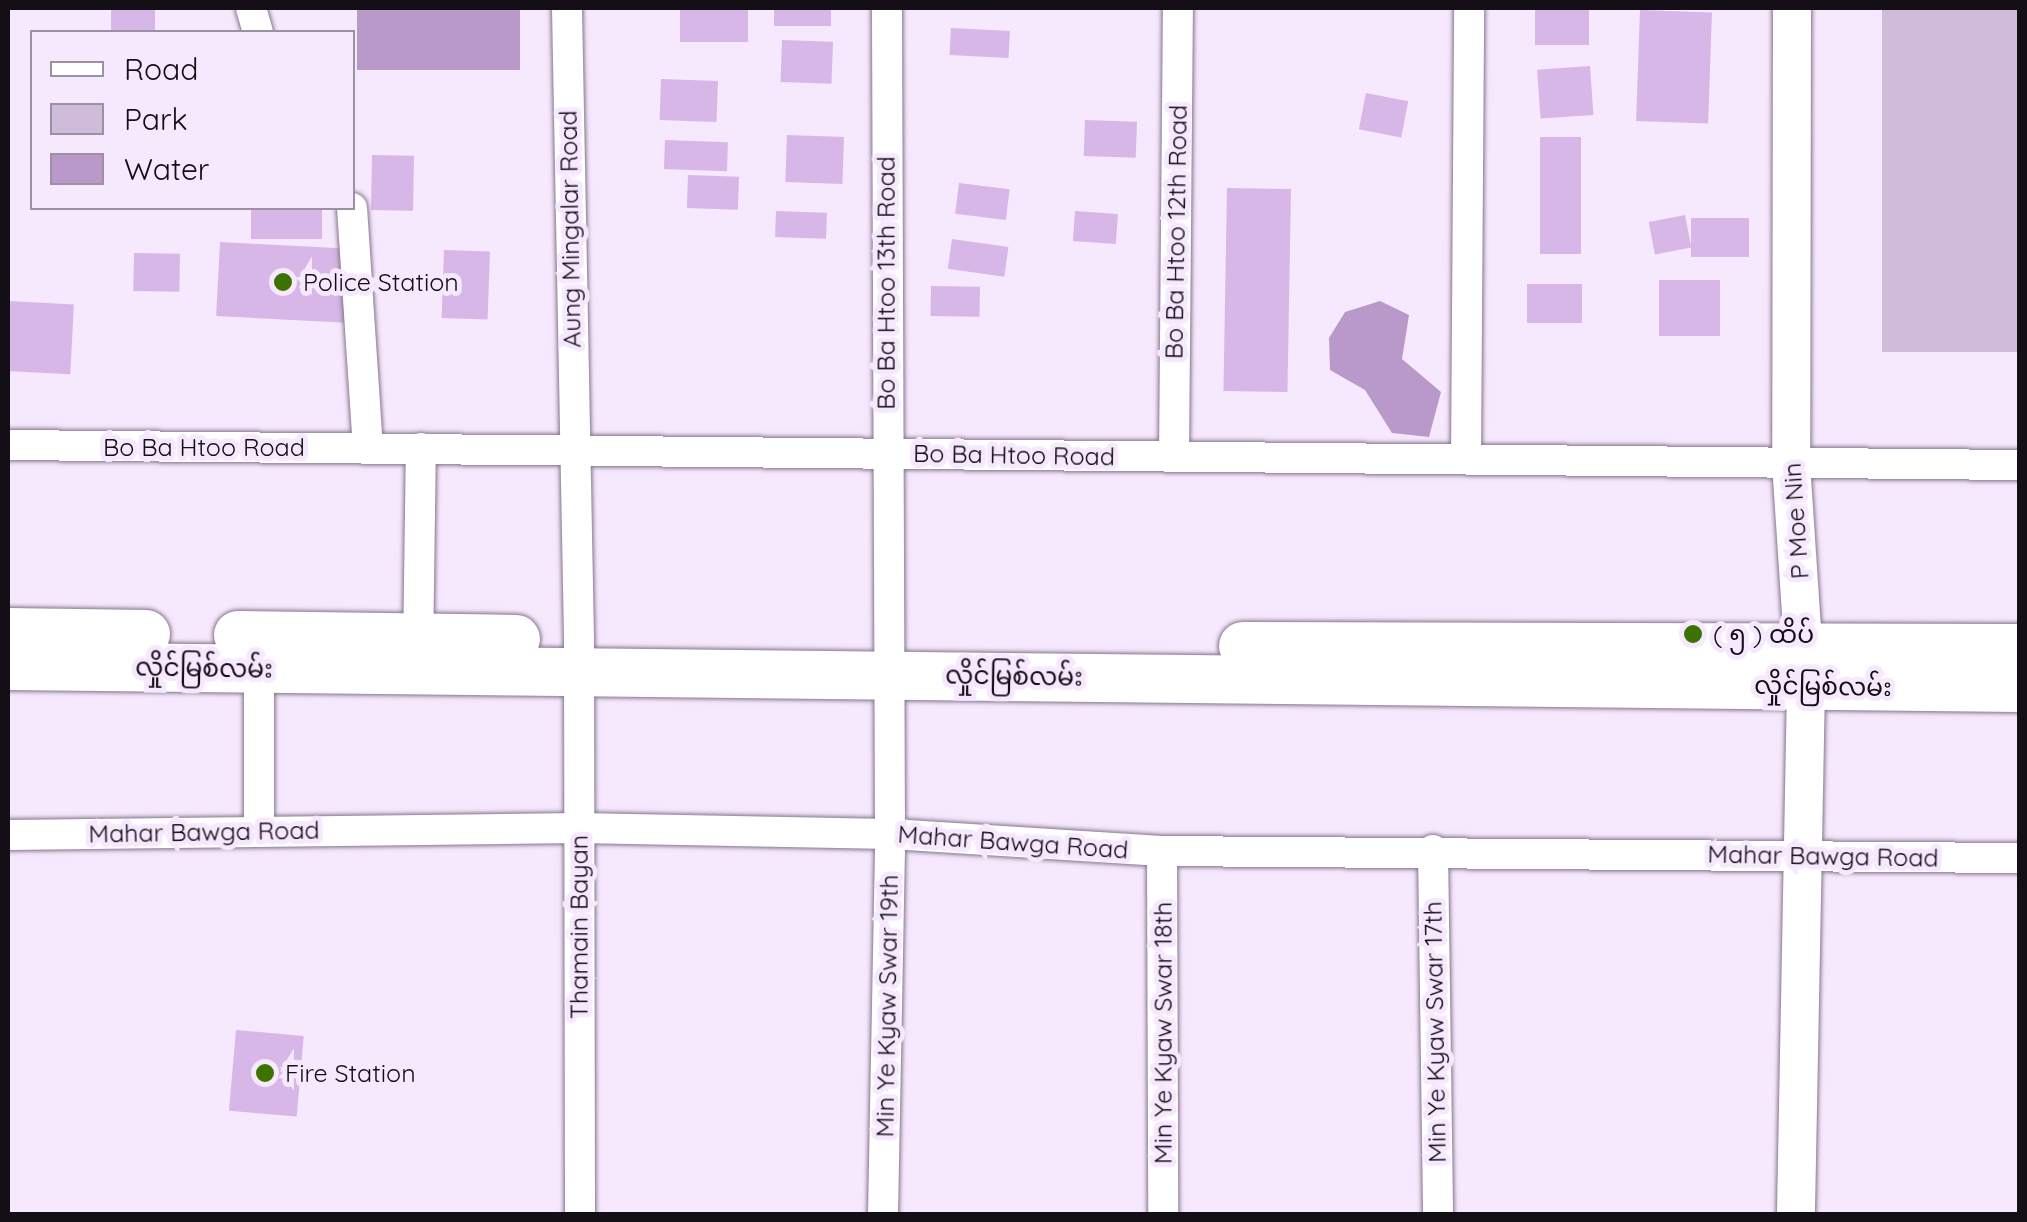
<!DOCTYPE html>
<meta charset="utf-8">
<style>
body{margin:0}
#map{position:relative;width:2027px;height:1222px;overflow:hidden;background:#f6e8fd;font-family:Quicksand,"Noto Sans Myanmar",sans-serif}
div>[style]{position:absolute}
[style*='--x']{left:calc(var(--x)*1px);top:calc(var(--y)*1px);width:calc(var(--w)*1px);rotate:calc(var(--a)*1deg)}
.green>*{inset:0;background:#cfbbda;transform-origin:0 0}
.water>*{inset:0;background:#b999c9;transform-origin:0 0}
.building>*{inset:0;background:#d7b6e8;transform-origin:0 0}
.roads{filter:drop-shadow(0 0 2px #85768e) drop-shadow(0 0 2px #85768e)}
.minor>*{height:30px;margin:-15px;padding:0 15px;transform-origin:15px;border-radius:15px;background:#fff}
.tertiary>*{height:38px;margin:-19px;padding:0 19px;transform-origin:19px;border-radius:19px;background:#fff}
.primary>*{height:48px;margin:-24px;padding:0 24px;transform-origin:24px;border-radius:24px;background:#fff}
.dots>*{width:28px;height:28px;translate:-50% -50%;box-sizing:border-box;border:5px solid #f6e8fd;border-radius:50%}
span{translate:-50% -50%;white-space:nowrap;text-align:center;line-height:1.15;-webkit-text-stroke:10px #f6e8fd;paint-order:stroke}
.street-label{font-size:25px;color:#140e17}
.poi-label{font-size:25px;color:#140e17}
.left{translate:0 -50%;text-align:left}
.frame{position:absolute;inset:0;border:10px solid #140e17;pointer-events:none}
.legend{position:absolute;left:30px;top:30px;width:325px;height:180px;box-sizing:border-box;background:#f6e8fd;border:2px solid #9c91a1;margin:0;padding:12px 18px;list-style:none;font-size:30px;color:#140e17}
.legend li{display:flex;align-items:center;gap:20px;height:50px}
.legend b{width:50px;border:2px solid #9c91a1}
</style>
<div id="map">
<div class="green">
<i style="left:1882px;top:8px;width:137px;height:344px"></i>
</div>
<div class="water">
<i style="left:357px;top:8px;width:163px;height:62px"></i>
<i style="clip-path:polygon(1380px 301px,1409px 315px,1402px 359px,1441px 392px,1429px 437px,1392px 433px,1365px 390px,1330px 370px,1329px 338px,1345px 312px)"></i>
</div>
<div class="building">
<i style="left:111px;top:8px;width:44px;height:24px"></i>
<i style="left:680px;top:8px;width:68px;height:34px"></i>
<i style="left:774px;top:8px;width:57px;height:18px"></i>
<i style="left:1535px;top:8px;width:54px;height:37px"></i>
<i style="left:1640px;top:10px;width:72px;height:111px;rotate:2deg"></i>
<i style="left:951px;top:28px;width:59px;height:27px;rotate:3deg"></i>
<i style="left:782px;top:40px;width:51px;height:42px;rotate:2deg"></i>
<i style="left:1590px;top:66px;width:49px;height:53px;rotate:86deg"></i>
<i style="left:661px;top:79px;width:57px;height:41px;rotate:2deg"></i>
<i style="left:1366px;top:93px;width:43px;height:37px;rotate:11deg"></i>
<i style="left:1085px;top:120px;width:52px;height:36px;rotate:2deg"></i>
<i style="left:787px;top:135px;width:57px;height:47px;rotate:2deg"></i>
<i style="left:1540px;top:137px;width:41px;height:117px"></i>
<i style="left:665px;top:140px;width:63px;height:29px;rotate:2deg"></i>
<i style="left:372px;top:155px;width:42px;height:55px;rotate:1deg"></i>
<i style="left:688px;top:175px;width:51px;height:33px;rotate:2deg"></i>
<i style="left:959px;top:183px;width:51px;height:31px;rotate:7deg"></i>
<i style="left:1227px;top:188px;width:64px;height:203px;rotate:1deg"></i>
<i style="left:251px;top:208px;width:71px;height:31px"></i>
<i style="left:776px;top:211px;width:51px;height:26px;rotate:2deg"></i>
<i style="left:1075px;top:211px;width:43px;height:30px;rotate:4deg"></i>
<i style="left:1685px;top:215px;width:33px;height:37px;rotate:79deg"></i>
<i style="left:1691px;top:218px;width:58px;height:39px"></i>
<i style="left:952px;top:239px;width:57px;height:30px;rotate:8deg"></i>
<i style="left:220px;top:242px;width:130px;height:74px;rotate:3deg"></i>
<i style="left:444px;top:250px;width:46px;height:68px;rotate:2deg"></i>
<i style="left:134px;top:253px;width:46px;height:38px;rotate:1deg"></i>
<i style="left:1659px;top:280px;width:61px;height:56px"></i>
<i style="left:1582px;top:284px;width:39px;height:55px;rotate:90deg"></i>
<i style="left:931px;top:286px;width:49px;height:30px;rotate:1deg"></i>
<i style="left:9px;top:301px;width:65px;height:70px;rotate:3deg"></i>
<i style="left:236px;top:1030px;width:68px;height:81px;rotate:5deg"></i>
</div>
<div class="roads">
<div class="minor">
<i style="--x:251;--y:8;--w:25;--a:74"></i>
<i style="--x:567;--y:8;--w:632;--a:88.91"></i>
<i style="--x:579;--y:640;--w:574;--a:89.9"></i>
<i style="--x:352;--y:208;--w:241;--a:86.2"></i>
<i style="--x:8;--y:445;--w:2012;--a:0.57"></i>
<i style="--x:1174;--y:457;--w:449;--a:-89.5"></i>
<i style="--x:1466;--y:459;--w:451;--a:-89.6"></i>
<i style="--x:418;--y:655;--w:207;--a:-89.2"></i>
<i style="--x:259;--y:669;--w:163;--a:90"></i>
<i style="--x:8;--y:835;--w:570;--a:-0.7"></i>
<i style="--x:578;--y:828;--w:312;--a:1.1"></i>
<i style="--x:890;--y:834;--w:273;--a:3.6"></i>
<i style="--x:1162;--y:851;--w:858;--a:0.47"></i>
<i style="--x:1433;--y:850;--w:364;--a:89.2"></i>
<i style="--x:1162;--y:851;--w:363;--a:89.8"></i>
<i style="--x:883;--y:1214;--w:380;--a:-88.9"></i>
<i style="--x:890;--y:834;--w:826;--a:-90.21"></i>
</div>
<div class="tertiary">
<i style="--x:1792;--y:8;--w:455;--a:90.1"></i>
<i style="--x:1791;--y:463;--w:224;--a:86.2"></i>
<i style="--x:1806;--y:686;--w:528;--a:91.09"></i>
</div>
<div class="primary">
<i style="--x:8;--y:632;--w:138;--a:0.8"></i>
<i style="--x:238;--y:635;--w:278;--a:0.8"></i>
<i style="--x:1243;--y:646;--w:777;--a:0.15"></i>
<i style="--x:8;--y:666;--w:2012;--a:0.63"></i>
</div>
</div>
<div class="dots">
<i style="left:283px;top:282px;background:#3c7300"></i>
<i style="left:1693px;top:634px;background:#3c7300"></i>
<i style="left:265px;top:1073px;background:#3c7300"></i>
</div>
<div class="street-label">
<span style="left:570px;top:229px;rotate:-91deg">Aung Mingalar Road</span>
<span style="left:1176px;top:232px;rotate:-89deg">Bo Ba Htoo 12th Road</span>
<span style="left:886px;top:283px;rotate:-90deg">Bo Ba Htoo 13th Road</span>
<span style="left:204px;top:447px">Bo Ba Htoo Road</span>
<span style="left:1014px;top:455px;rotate:1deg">Bo Ba Htoo Road</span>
<span style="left:1796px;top:521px;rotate:-94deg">P Moe Nin</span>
<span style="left:204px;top:668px;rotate:1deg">လှိုင်မြစ်လမ်း</span>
<span style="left:1014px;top:676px;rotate:1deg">လှိုင်မြစ်လမ်း</span>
<span style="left:1823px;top:686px;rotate:1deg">လှိုင်မြစ်လမ်း</span>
<span style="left:204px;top:832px;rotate:-1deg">Mahar Bawga Road</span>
<span style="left:1013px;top:842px;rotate:4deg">Mahar Bawga Road</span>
<span style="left:1823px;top:856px;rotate:1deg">Mahar Bawga Road</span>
<span style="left:579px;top:927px;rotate:-90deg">Thamain Bayan</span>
<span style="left:887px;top:1006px;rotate:-89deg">Min Ye Kyaw Swar 19th</span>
<span style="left:1435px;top:1032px;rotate:-91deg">Min Ye Kyaw Swar 17th</span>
<span style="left:1163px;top:1033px;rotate:-90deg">Min Ye Kyaw Swar 18th</span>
</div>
<div class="poi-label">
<span class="left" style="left:303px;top:282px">Police Station</span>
<span class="left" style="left:1713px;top:634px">( ၅ ) ထိပ်</span>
<span class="left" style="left:285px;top:1073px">Fire Station</span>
</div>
<div class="frame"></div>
<ul class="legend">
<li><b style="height:12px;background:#fff"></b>Road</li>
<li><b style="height:28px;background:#cfbbda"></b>Park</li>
<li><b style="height:28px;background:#b999c9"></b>Water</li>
</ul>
</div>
